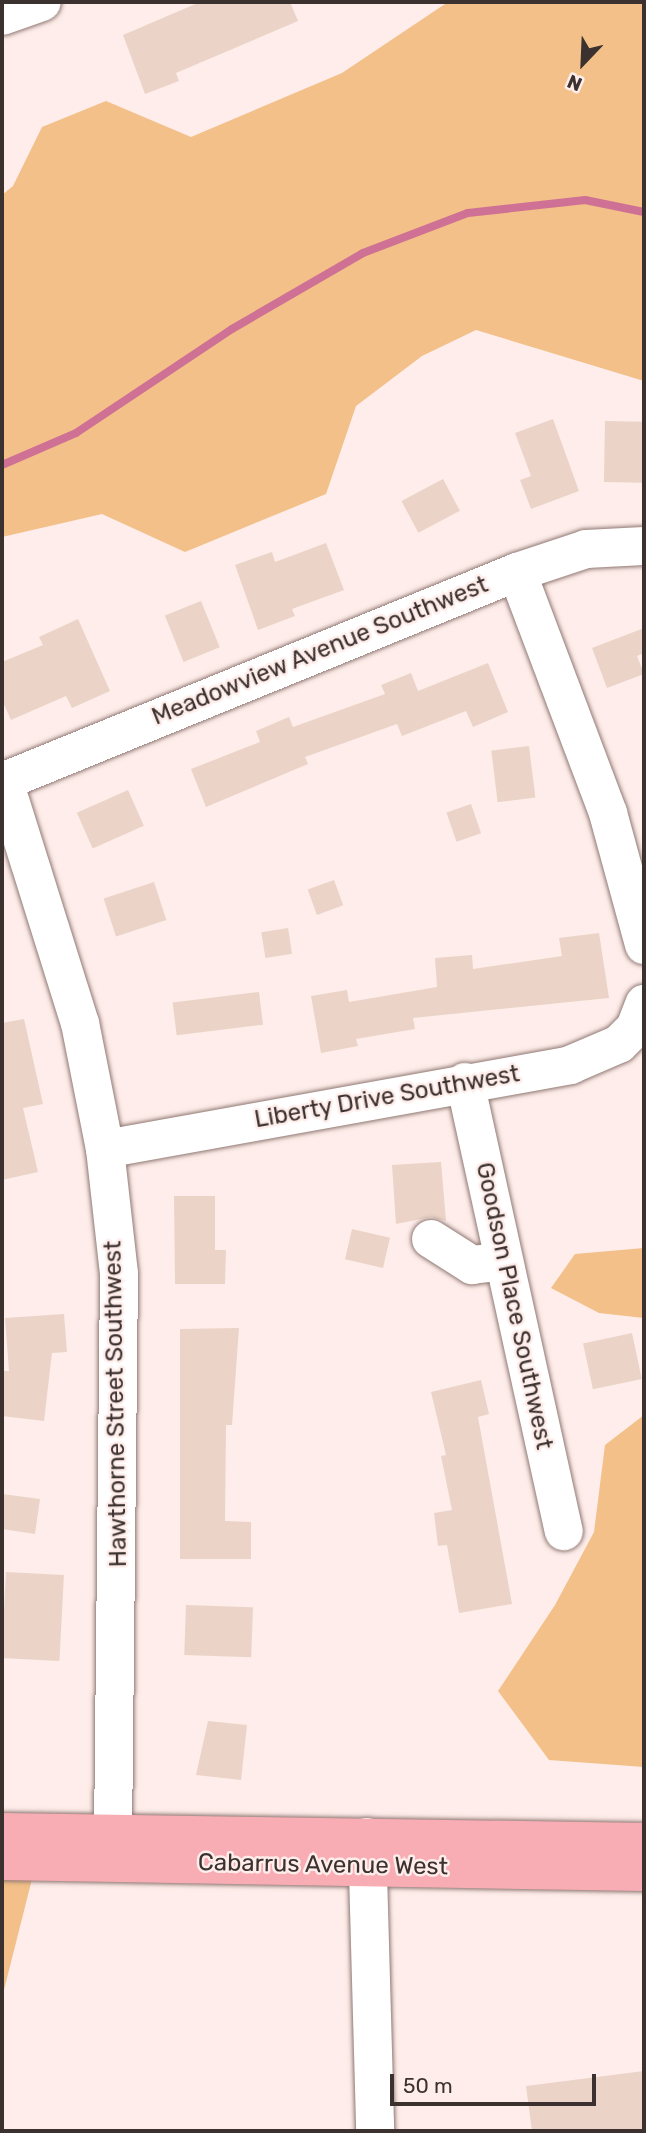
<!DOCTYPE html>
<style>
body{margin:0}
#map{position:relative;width:646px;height:2133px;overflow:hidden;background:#feedea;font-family:Rubik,sans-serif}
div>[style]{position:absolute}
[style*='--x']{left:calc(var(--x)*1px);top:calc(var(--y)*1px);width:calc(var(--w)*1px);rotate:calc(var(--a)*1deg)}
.green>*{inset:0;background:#f2c088}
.stream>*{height:8px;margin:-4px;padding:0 4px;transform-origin:4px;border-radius:4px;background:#cf7095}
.building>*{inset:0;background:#ebd4c7;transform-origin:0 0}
.roads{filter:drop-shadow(0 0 2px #907873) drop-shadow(0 0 2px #907873)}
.minor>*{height:38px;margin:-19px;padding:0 19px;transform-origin:19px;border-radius:19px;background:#fff}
.major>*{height:38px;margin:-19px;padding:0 19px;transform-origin:19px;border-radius:19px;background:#f8adb5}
span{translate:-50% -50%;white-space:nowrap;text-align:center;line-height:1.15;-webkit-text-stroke:5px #feedea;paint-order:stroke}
.street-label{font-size:24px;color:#3b312e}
.frame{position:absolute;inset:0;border:4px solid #3b312e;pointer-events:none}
.north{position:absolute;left:548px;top:28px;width:70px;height:70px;-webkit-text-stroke:5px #feedea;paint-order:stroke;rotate:203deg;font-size:19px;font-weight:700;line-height:28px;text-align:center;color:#3b312e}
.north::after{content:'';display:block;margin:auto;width:24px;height:32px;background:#3b312e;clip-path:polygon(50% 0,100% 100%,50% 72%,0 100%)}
.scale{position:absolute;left:390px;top:2074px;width:206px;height:32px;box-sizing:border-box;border:4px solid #3b312e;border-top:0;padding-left:9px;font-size:21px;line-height:24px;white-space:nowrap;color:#3b312e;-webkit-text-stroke:5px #feedea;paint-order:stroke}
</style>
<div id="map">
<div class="green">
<i style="clip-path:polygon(448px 2px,644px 2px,644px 381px,476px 330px,422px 356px,356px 406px,326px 494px,185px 552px,102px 514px,2px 537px,2px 195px,13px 186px,42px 127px,106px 101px,191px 137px,342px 73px)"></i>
<i style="clip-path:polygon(644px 1248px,644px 1318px,599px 1313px,551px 1288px,575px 1254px)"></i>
<i style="clip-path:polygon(644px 1415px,644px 1767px,549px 1760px,498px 1691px,555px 1605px,594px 1532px,605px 1445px)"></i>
<i style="clip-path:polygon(2px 1874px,33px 1875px,2px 1998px)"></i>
</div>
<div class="stream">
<i style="--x:2;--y:465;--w:81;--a:-23.4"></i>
<i style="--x:76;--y:433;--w:187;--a:-33.7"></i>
<i style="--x:232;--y:329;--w:151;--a:-30.1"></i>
<i style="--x:363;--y:253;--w:112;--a:-20.9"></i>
<i style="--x:468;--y:213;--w:118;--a:-6.3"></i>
<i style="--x:585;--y:200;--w:60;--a:11.5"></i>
</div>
<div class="building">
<i style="clip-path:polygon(200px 2px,290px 2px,298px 21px,176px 73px,179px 81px,145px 94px,123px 35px)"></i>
<i style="clip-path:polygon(553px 419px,579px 491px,531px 509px,520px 480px,531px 476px,515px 433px)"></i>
<i style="left:605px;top:421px;width:39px;height:61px;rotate:1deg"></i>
<i style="left:443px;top:479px;width:36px;height:47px;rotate:62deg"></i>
<i style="clip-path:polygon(326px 543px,344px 590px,292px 609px,295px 616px,258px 630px,235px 565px,272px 552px,275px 562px)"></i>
<i style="left:201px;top:601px;width:50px;height:39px;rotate:68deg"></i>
<i style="clip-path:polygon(78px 619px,110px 691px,72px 708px,66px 696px,11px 720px,2px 700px,2px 662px,43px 645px,39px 637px)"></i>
<i style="clip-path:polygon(644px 628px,644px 653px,637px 656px,644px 674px,607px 688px,592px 648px)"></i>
<i style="clip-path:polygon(488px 663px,508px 712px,473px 727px,466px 711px,402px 736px,397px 724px,305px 757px,308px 764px,206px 807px,191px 769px,260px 742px,256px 731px,289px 717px,293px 727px,385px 694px,381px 685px,411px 673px,418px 691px)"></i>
<i style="left:529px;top:746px;width:52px;height:38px;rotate:83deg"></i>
<i style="left:128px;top:790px;width:39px;height:56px;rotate:66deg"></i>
<i style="left:471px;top:804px;width:31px;height:26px;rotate:71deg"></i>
<i style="left:334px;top:880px;width:27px;height:28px;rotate:70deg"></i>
<i style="left:154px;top:882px;width:40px;height:53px;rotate:72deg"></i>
<i style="left:288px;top:928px;width:26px;height:27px;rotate:81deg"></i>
<i style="clip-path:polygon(599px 933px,609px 998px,413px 1018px,415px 1029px,356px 1039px,358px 1046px,321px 1053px,311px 996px,347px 990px,349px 1002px,437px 987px,435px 958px,472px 955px,473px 969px,562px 956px,559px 938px)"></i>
<i style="left:259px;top:992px;width:33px;height:87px;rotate:83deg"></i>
<i style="clip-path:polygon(24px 1019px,43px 1104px,23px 1108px,38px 1172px,2px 1180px,2px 1023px)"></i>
<i style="clip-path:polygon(441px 1162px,446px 1221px,431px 1217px,396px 1224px,392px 1165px)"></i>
<i style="clip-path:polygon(174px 1196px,215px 1196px,215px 1250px,226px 1250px,225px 1284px,175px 1284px)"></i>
<i style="left:352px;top:1229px;width:39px;height:31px;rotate:13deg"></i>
<i style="clip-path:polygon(64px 1314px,67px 1352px,52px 1353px,44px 1421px,2px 1416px,2px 1371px,9px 1371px,5px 1318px)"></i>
<i style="clip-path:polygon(239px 1328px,232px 1425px,226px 1425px,225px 1521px,251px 1522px,251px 1559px,180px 1559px,180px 1329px)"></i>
<i style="left:632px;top:1333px;width:47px;height:50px;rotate:78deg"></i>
<i style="clip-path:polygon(481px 1380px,489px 1414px,478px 1417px,512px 1604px,459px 1613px,447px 1545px,438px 1546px,434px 1513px,452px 1510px,441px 1456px,446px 1455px,431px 1392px)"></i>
<i style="clip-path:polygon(2px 1494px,40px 1499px,35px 1534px,2px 1529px)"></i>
<i style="left:6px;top:1572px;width:58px;height:86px;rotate:3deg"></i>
<i style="left:186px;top:1605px;width:67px;height:50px;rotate:2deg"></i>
<i style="clip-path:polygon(208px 1721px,247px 1725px,241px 1780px,196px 1775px)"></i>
<i style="clip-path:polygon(644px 2071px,644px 2131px,532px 2131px,526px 2086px)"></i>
</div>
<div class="roads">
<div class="minor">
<i style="--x:2;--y:16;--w:42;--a:-19.3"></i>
<i style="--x:517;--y:572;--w:258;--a:69.3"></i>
<i style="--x:608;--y:813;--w:137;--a:74.7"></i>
<i style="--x:4;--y:781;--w:254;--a:72.6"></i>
<i style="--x:80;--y:1023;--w:128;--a:78.8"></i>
<i style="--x:105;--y:1149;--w:126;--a:83.6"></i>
<i style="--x:119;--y:1274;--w:559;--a:90.61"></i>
<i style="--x:2;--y:782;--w:556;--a:-22.18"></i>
<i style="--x:517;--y:572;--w:73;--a:-18.4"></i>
<i style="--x:586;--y:549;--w:58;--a:-3"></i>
<i style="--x:465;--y:1082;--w:460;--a:77.6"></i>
<i style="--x:105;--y:1149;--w:473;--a:-10.2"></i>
<i style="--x:570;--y:1065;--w:53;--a:-23.2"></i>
<i style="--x:619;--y:1044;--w:23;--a:-45"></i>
<i style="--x:635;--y:1028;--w:26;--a:-69"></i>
<i style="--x:431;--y:1239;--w:49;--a:32.4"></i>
<i style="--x:472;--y:1265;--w:32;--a:-7"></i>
<i style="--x:367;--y:1837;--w:294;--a:88.4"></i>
</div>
<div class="major">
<i style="--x:2;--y:1832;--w:642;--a:0.89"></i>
<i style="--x:2;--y:1861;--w:642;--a:0.98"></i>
</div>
</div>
<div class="street-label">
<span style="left:320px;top:651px;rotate:-22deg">Meadowview Avenue Southwest</span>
<span style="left:387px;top:1097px;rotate:-10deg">Liberty Drive Southwest</span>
<span style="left:514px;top:1306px;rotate:78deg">Goodson Place Southwest</span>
<span style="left:116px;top:1404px;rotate:-91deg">Hawthorne Street Southwest</span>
<span style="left:323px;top:1865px;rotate:1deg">Cabarrus Avenue West</span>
</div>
<div class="frame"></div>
<div class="north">N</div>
<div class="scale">50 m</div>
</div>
